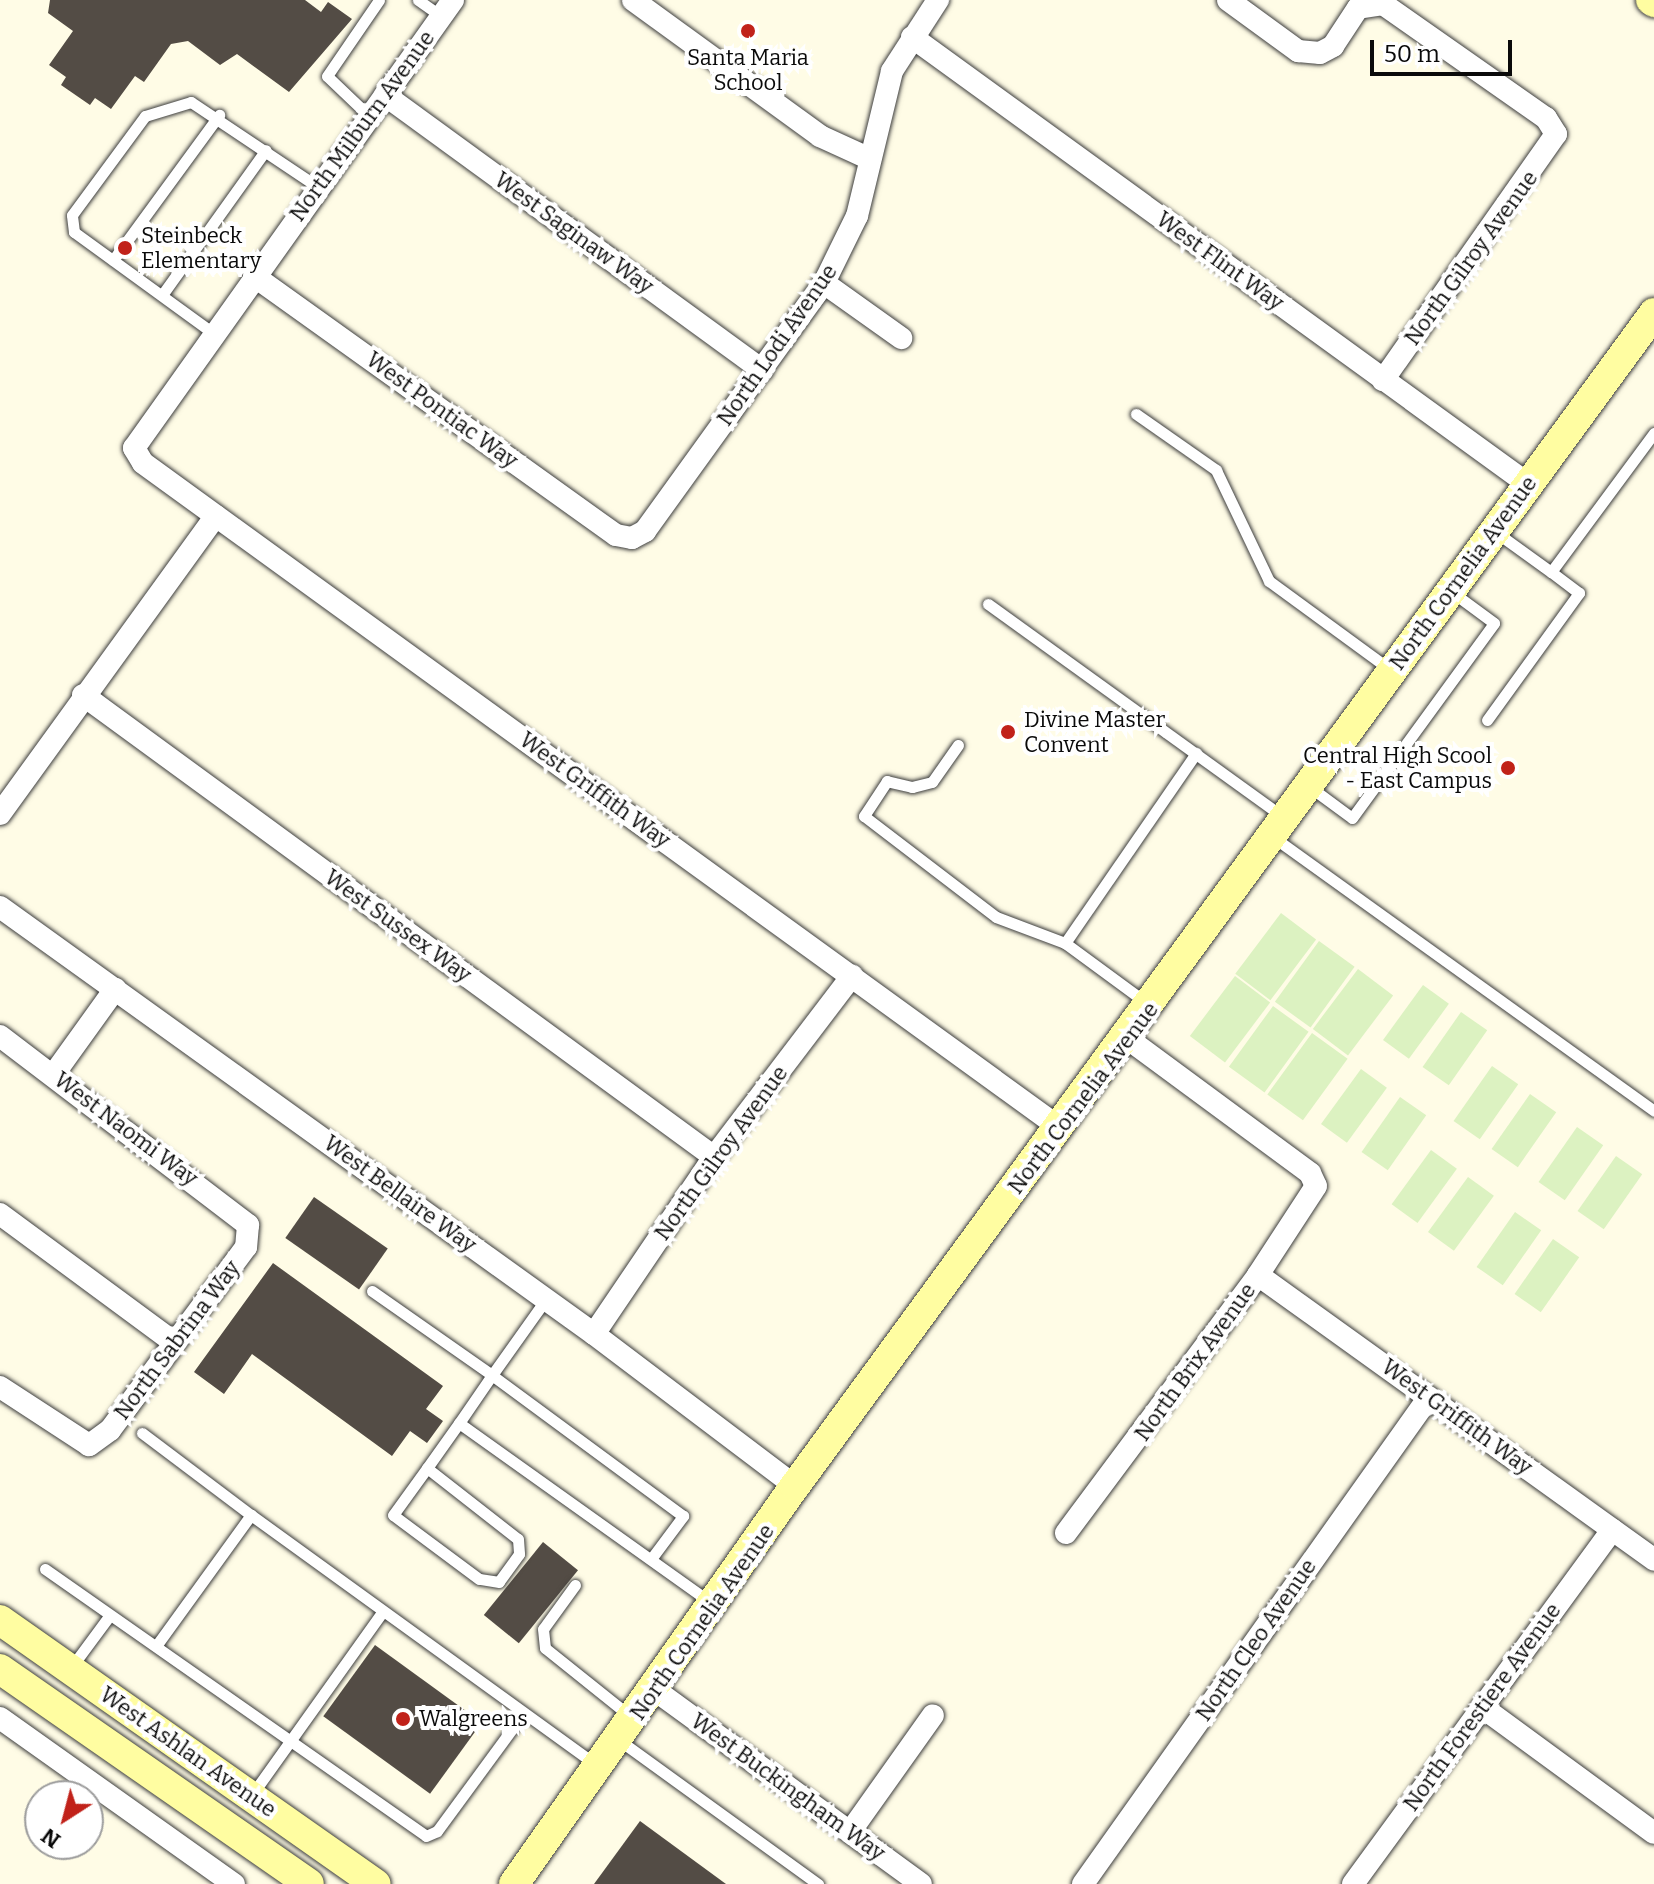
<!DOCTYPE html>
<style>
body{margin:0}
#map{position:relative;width:1654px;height:1884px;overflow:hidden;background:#fffce6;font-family:Bitter,serif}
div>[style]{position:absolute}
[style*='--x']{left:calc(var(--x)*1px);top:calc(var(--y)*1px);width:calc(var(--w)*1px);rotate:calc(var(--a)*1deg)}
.pitch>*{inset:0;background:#dcf2c1;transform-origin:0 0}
.building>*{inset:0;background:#534c45;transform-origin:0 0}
.roads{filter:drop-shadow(0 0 2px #3d3d3d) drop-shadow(0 0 2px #3d3d3d)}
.lane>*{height:11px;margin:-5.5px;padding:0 5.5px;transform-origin:5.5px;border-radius:5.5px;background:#fff}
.street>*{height:22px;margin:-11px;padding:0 11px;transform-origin:11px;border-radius:11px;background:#fff}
.secondary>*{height:30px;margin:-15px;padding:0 15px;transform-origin:15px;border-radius:15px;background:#fffda1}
.dots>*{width:22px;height:22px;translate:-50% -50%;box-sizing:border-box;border:4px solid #fff;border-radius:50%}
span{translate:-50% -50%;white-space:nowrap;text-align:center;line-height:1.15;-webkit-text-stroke:8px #fff;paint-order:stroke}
.poi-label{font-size:22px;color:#0a0a0a}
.left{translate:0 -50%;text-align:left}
.right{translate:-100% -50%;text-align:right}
.street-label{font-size:22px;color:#0a0a0a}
.north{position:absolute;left:24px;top:1780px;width:80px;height:80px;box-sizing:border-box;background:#fff;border:2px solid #9d9d9d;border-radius:50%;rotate:216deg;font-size:22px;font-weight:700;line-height:32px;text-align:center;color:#0a0a0a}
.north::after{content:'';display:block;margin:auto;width:28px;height:36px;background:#c1221a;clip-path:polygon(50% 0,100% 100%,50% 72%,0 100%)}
.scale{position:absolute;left:1370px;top:40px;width:142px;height:36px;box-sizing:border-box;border:4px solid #0a0a0a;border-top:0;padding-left:10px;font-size:24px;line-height:28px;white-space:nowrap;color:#0a0a0a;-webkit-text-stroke:6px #fff;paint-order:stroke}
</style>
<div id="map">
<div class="pitch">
<i style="left:1281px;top:913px;width:44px;height:76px;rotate:37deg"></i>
<i style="left:1319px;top:941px;width:44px;height:75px;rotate:36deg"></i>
<i style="left:1358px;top:969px;width:44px;height:75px;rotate:37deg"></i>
<i style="left:1235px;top:976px;width:44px;height:75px;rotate:37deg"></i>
<i style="left:1423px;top:985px;width:32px;height:68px;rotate:36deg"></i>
<i style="left:1273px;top:1006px;width:44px;height:75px;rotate:36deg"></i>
<i style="left:1461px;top:1012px;width:32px;height:67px;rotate:35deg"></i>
<i style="left:1312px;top:1033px;width:44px;height:76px;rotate:36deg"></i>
<i style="left:1492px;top:1066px;width:32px;height:67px;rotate:35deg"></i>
<i style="left:1361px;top:1069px;width:32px;height:68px;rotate:36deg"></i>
<i style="left:1530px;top:1094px;width:32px;height:67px;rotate:35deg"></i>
<i style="left:1400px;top:1097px;width:32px;height:67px;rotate:35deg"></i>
<i style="left:1577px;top:1127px;width:32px;height:67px;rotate:35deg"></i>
<i style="left:1431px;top:1150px;width:32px;height:67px;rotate:36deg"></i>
<i style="left:1616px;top:1156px;width:32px;height:67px;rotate:35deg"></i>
<i style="left:1468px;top:1177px;width:32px;height:68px;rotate:36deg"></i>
<i style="left:1515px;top:1212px;width:32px;height:67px;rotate:35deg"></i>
<i style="left:1553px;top:1239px;width:32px;height:67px;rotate:35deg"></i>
</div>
<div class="building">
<i style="clip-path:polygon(50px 0,305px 0,321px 12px,328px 2px,352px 19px,289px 92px,237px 54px,220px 65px,188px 41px,171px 44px,144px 82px,135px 76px,111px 109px,95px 98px,90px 105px,61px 85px,66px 77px,49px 65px,73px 31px,48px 13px)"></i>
<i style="left:314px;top:1197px;width:90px;height:50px;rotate:35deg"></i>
<i style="clip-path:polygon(273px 1263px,443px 1386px,426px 1409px,443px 1421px,427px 1443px,410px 1431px,392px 1456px,252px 1354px,224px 1394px,194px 1372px)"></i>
<i style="left:543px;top:1542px;width:45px;height:94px;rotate:39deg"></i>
<i style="left:375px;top:1645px;width:132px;height:88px;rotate:36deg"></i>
<i style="clip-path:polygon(640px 1821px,726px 1884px,594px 1884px)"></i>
</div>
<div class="roads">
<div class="lane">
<i style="--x:418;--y:0;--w:28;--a:35"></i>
<i style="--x:370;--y:117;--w:59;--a:-136.4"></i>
<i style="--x:327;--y:76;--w:92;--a:-55.6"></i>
<i style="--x:113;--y:260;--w:180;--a:-53.8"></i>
<i style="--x:162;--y:295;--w:178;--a:-54.4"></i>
<i style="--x:213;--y:333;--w:172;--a:-144"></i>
<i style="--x:74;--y:232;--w:17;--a:-97"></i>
<i style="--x:72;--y:215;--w:123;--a:-53.6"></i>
<i style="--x:145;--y:116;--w:48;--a:-16.9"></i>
<i style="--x:191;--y:102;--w:153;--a:33.8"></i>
<i style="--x:1136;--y:414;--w:98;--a:35"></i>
<i style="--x:1216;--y:470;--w:123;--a:64.5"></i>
<i style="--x:1269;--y:581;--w:152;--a:36.2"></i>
<i style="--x:1497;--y:533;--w:67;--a:35.8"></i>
<i style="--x:1551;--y:572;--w:173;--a:-53.5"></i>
<i style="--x:988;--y:604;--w:362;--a:35.8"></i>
<i style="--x:1487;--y:720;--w:157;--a:-54.1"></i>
<i style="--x:1579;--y:593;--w:35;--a:-143"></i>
<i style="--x:958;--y:745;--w:45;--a:125.1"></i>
<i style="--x:932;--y:782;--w:21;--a:166"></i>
<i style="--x:912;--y:787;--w:26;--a:-167"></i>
<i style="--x:887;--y:781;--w:42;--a:123.3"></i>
<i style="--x:864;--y:816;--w:166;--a:37.4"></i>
<i style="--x:996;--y:917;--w:74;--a:20.6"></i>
<i style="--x:1065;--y:943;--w:103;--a:36.3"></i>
<i style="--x:1310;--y:787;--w:52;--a:36.4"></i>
<i style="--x:1352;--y:818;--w:241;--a:-53.9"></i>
<i style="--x:1494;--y:623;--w:52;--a:-143.6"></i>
<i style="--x:1273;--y:837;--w:469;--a:35.7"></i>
<i style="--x:1065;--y:943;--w:231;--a:-55.4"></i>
<i style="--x:372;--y:1291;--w:146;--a:35"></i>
<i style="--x:492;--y:1375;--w:93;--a:-54.6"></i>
<i style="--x:142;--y:1433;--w:136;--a:37"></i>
<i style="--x:427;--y:1468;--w:115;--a:38"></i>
<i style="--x:518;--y:1539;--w:15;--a:86"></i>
<i style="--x:519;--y:1554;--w:34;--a:126"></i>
<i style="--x:499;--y:1582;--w:20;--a:-171"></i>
<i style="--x:479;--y:1579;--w:107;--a:-143.3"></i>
<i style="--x:393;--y:1515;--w:58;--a:-54.1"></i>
<i style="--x:427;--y:1468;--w:55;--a:-54.6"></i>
<i style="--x:651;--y:1559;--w:54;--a:-53.3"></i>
<i style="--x:683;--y:1516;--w:237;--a:-143.6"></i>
<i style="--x:492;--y:1375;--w:58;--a:124.5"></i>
<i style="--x:459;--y:1423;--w:310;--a:35.5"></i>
<i style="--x:45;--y:1569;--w:465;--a:35"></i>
<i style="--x:426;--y:1836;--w:12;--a:-24"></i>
<i style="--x:437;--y:1831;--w:145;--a:-53.7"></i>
<i style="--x:575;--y:1585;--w:54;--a:126"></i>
<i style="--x:543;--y:1629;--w:19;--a:84"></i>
<i style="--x:545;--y:1648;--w:109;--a:38.7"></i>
<i style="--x:156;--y:1646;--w:162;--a:-54.1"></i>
<i style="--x:251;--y:1515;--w:426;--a:35.9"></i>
<i style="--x:70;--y:1669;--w:67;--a:-53.5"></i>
<i style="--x:619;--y:1740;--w:246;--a:35.9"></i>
<i style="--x:251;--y:1796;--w:227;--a:-54.5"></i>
</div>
<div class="street">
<i style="--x:453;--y:0;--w:550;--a:125.45"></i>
<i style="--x:134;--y:448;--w:17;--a:59"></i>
<i style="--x:143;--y:463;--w:1133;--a:35.95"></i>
<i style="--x:633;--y:0;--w:231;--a:36"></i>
<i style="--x:820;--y:136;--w:55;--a:24.7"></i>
<i style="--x:1228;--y:0;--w:87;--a:36.1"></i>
<i style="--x:1298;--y:51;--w:22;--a:5"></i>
<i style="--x:1320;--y:53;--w:15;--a:-28"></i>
<i style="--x:1333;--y:46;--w:45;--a:-56.7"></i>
<i style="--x:1358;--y:8;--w:25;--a:-9"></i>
<i style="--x:1383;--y:4;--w:199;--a:35"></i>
<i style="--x:1546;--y:118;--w:19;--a:58"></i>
<i style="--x:1556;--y:134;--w:301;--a:125.1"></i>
<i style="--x:912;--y:37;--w:761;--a:35.97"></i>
<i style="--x:385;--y:95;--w:467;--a:36.1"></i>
<i style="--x:254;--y:276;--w:445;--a:35.6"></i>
<i style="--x:616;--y:535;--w:16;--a:11"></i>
<i style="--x:632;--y:538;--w:15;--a:-28"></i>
<i style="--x:645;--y:531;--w:306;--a:-54.2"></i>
<i style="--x:824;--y:283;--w:75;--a:-63.8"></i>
<i style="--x:857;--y:216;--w:149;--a:-76.4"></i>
<i style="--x:892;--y:71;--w:85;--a:-57.1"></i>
<i style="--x:824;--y:283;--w:95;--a:35.5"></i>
<i style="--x:83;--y:695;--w:782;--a:36.21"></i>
<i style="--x:0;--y:814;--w:368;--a:-54.1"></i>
<i style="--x:0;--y:907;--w:732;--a:35.71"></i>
<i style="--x:594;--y:1334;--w:252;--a:37.1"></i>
<i style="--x:0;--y:1036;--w:312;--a:37.3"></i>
<i style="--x:248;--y:1225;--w:22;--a:95"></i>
<i style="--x:246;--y:1247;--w:228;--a:126.6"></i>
<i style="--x:110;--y:1430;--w:26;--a:144"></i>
<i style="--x:89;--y:1445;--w:106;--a:-146.9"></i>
<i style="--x:54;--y:1074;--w:105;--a:-54.3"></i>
<i style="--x:0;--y:1214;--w:217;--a:36.4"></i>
<i style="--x:1258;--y:1275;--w:488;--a:35.7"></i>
<i style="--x:594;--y:1334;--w:214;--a:-55.9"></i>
<i style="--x:714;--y:1157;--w:228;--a:-52.7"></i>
<i style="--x:1066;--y:1533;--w:322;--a:-53.3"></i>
<i style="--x:1258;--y:1275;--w:106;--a:-56.9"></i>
<i style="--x:1316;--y:1186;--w:14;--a:-115"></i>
<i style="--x:1310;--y:1173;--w:226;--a:-143.6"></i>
<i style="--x:655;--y:1690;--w:329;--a:36.1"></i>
<i style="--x:1482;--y:1707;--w:213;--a:36.2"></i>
<i style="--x:0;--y:1718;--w:287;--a:35.4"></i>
<i style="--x:850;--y:1832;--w:143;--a:-54.6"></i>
<i style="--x:1083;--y:1884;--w:597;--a:-54.61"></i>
<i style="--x:1353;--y:1884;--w:439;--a:-53.8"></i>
</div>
<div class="secondary">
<i style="--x:1651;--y:0;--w:4;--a:34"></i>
<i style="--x:0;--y:1620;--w:459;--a:35.1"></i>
<i style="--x:0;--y:1669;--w:376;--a:34.8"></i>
<i style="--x:514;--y:1884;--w:487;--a:-54.8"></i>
<i style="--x:795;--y:1486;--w:1454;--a:-53.78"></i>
</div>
</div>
<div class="dots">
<i style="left:748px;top:31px;background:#c1221a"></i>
<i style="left:125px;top:248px;background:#c1221a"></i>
<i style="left:1008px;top:732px;background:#c1221a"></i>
<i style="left:1508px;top:768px;background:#c1221a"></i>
<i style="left:403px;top:1719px;background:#c1221a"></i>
</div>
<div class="poi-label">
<span style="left:748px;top:70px">Santa Maria<br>School</span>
<span class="left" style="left:141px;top:248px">Steinbeck<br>Elementary</span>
<span class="left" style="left:1024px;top:732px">Divine Master<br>Convent</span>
<span class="right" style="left:1492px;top:768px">Central High Scool<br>- East Campus</span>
<span class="left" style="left:419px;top:1719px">Walgreens</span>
</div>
<div class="street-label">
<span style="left:362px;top:126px;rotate:-54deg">North Milburn Avenue</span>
<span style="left:574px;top:233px;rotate:36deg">West Saginaw Way</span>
<span style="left:1471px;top:258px;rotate:-54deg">North Gilroy Avenue</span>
<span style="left:1220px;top:261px;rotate:36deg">West Flint Way</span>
<span style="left:777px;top:345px;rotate:-55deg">North Lodi Avenue</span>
<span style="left:442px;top:410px;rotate:36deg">West Pontiac Way</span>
<span style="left:1463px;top:573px;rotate:-54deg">North Cornelia Avenue</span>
<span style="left:595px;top:790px;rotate:36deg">West Griffith Way</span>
<span style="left:398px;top:926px;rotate:36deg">West Sussex Way</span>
<span style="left:1083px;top:1098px;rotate:-53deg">North Cornelia Avenue</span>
<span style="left:126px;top:1129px;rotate:37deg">West Naomi Way</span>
<span style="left:721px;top:1153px;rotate:-54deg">North Gilroy Avenue</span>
<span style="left:400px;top:1194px;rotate:36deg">West Bellaire Way</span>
<span style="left:177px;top:1340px;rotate:-53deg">North Sabrina Way</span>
<span style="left:1195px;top:1362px;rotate:-54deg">North Brix Avenue</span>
<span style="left:1457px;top:1417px;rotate:36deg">West Griffith Way</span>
<span style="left:702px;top:1622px;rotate:-55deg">North Cornelia Avenue</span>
<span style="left:1256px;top:1640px;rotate:-55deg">North Cleo Avenue</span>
<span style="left:1482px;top:1707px;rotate:-54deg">North Forestiere Avenue</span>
<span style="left:188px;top:1752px;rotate:35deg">West Ashlan Avenue</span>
<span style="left:788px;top:1787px;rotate:36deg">West Buckingham Way</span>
</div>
<div class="north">N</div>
<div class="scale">50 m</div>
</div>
